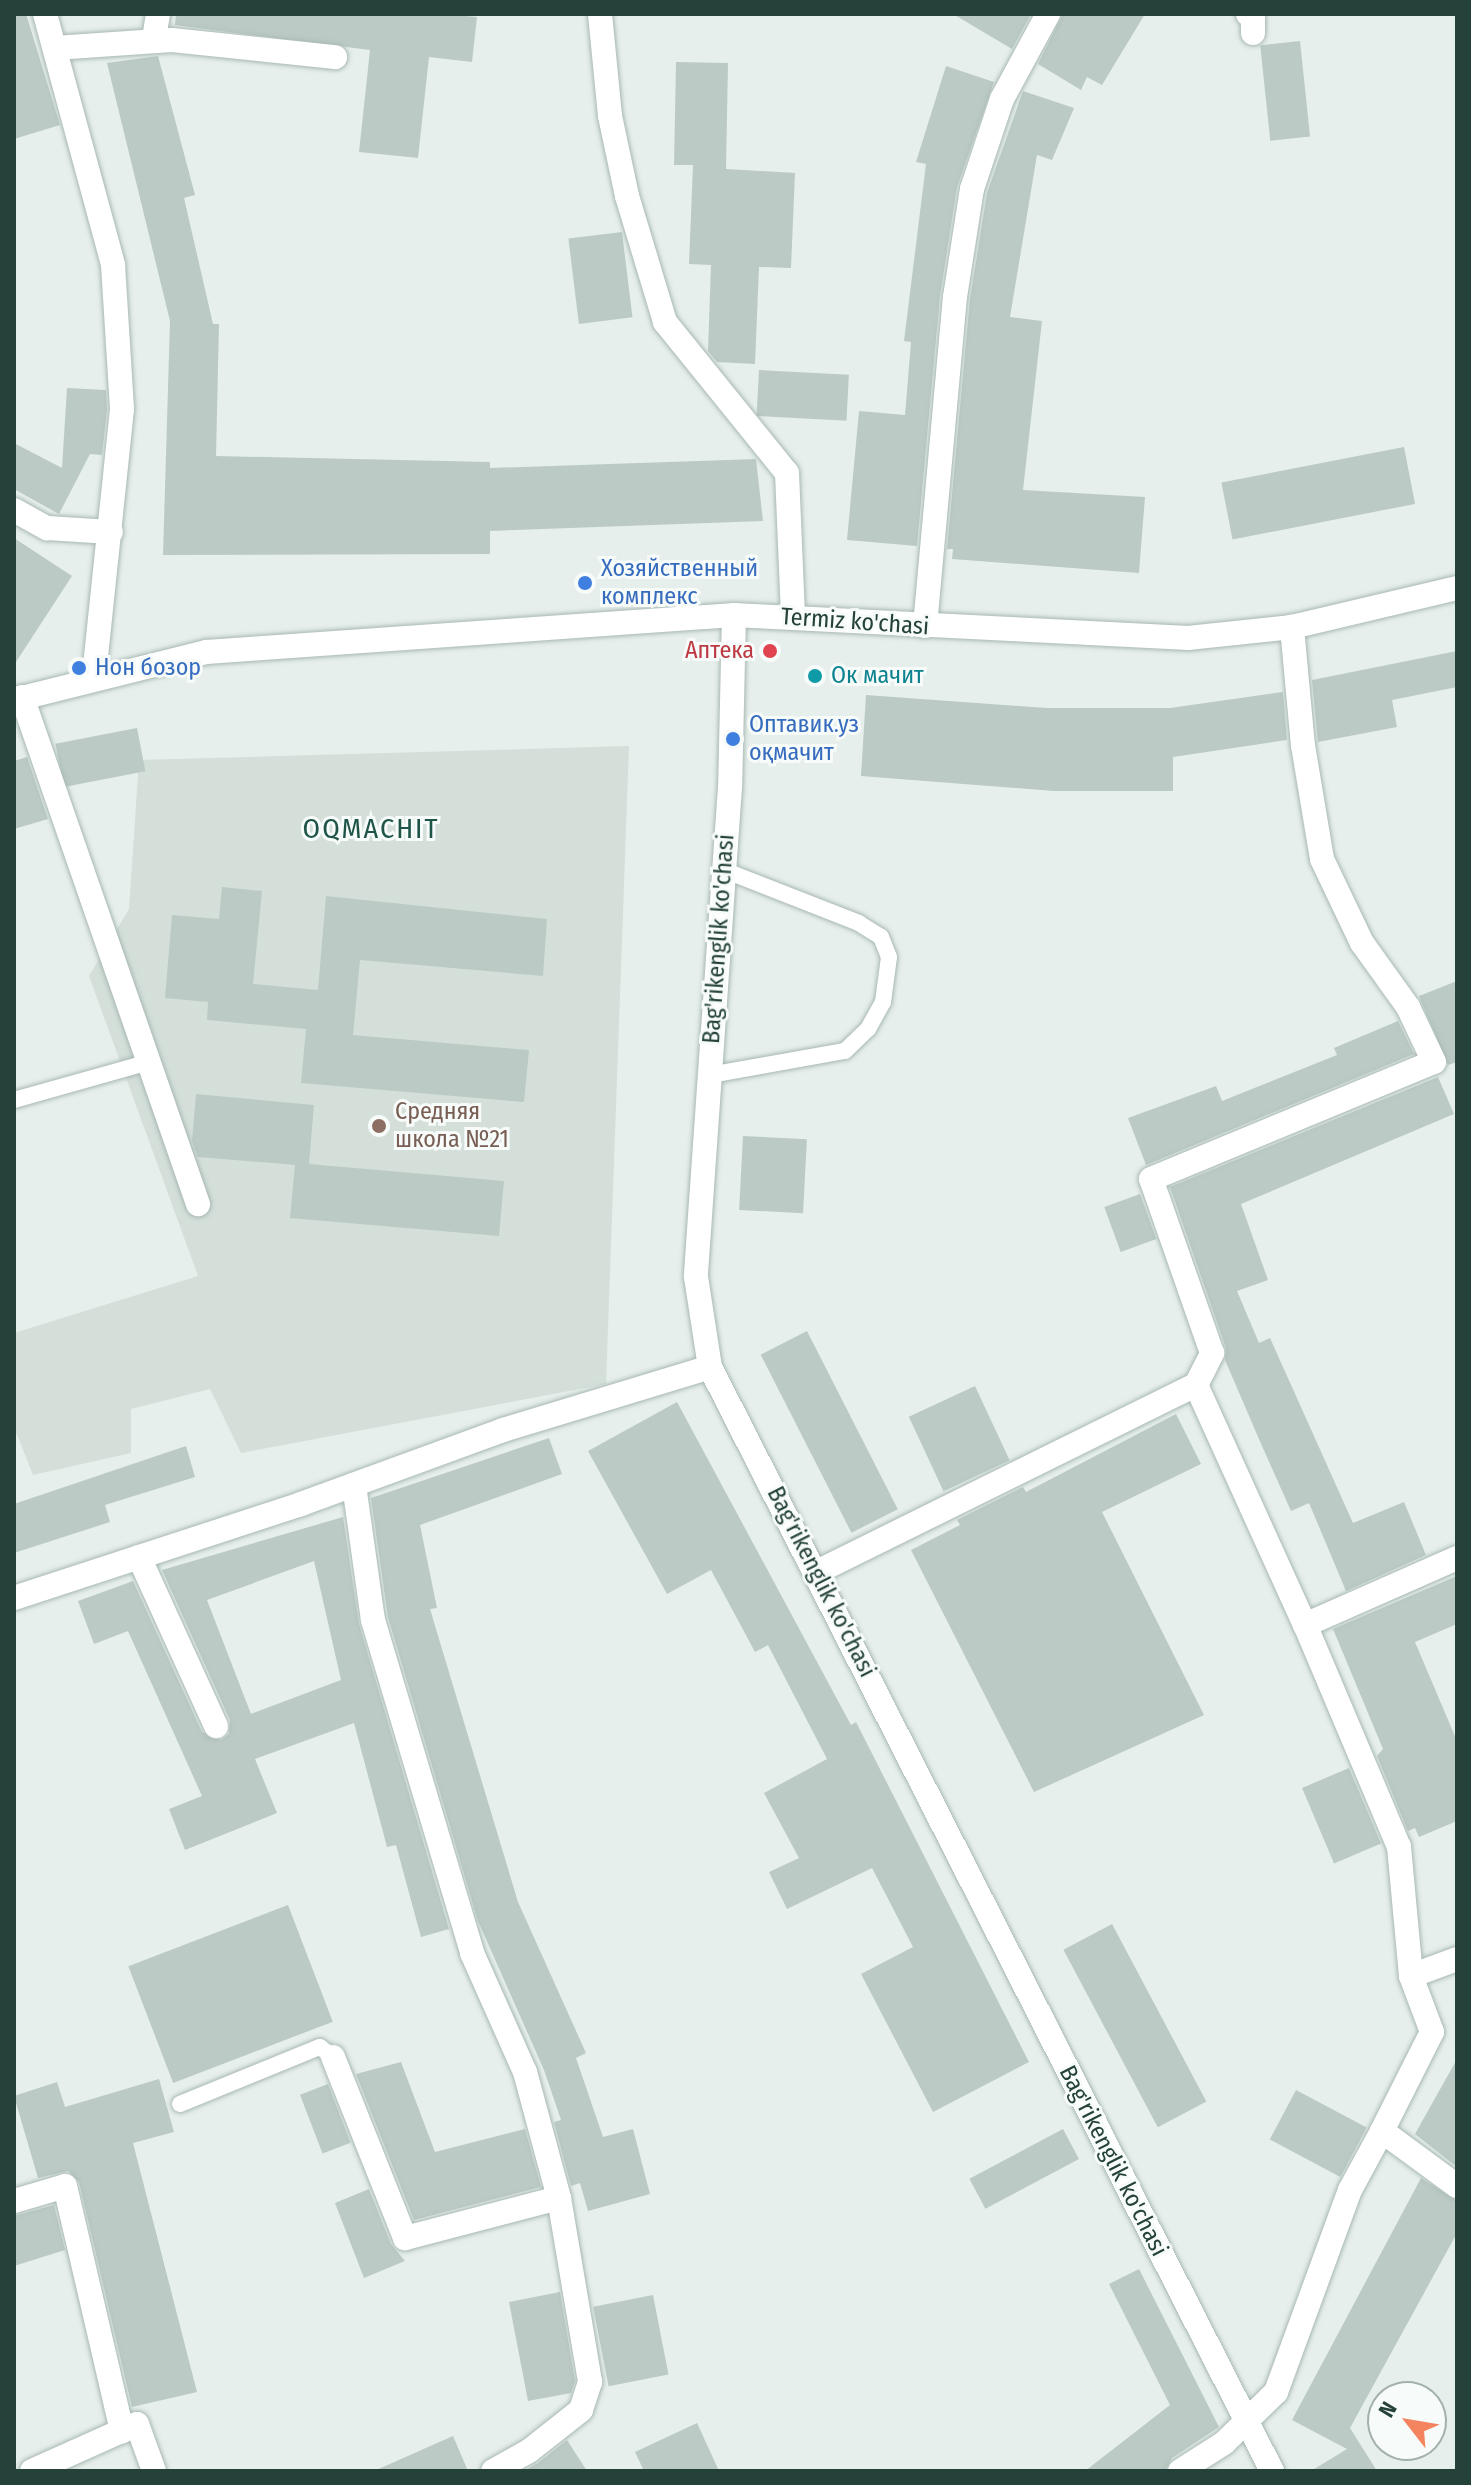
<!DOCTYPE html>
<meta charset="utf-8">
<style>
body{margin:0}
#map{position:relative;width:1471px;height:2485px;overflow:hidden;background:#e6efeb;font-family:"Fira Sans Condensed",sans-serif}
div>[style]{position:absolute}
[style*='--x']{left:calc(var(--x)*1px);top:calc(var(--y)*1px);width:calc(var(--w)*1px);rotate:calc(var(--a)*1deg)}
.built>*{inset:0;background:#d4dfda}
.building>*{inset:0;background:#bbcac4;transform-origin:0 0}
.roads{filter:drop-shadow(0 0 2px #a8b8b2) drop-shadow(0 0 2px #a8b8b2)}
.service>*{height:16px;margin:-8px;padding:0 8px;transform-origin:8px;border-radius:8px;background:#fff}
.minor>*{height:24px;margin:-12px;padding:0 12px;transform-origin:12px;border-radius:12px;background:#fff}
.secondary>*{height:24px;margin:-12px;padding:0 12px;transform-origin:12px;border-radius:12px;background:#fff}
.dots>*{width:22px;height:22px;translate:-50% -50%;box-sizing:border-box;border:4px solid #f7fbf9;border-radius:50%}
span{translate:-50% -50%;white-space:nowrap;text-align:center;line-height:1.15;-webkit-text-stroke:6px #f7fbf9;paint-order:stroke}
.shop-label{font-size:24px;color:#366cbe}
.left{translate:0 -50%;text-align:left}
.street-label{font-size:24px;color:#24423a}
.health-label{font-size:24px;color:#be3a42}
.right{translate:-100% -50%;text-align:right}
.culture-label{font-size:24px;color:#0d838f}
.education-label{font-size:24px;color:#785e54}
.quarter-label{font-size:28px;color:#1f5548;letter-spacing:2px}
.frame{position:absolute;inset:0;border:16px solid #24423a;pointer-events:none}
.north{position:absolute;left:1367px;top:2381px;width:80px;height:80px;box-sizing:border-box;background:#f7fbf9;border:2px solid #a3b1ad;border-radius:50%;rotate:301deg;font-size:22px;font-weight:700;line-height:32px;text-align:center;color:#24423a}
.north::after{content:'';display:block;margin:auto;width:28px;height:36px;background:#f4845f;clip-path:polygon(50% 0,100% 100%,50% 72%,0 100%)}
</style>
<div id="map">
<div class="built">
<i style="clip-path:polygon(629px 746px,606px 1384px,241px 1453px,210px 1389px,131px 1409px,131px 1453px,33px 1475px,14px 1427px,14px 1333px,198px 1276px,89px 976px,129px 909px,139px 760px)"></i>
</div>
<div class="building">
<i style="clip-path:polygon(14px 14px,26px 14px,60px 125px,14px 139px)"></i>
<i style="clip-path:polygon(176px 14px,443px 14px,477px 17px,472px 62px,429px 57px,418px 158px,359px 152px,370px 50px,175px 25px)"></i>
<i style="clip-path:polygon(953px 14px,1031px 14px,1012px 49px)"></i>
<i style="clip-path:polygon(1063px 14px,1145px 14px,1102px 85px,1087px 77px,1081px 90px,1038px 64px)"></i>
<i style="left:1300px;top:41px;width:96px;height:40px;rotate:84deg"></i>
<i style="clip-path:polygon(158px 56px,195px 195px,184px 198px,213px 324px,219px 324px,216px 456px,490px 462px,490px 468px,756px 459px,763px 521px,490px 531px,490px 554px,163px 555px,170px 321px,107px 63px)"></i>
<i style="clip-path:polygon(676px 62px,728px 63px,726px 169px,795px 173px,791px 268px,759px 267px,755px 364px,717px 362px,708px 351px,711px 265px,689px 264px,693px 165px,674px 165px)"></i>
<i style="clip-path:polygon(946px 66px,994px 82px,957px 187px,940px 296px,917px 546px,847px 540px,859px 411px,905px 415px,911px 342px,904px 341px,926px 164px,916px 162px)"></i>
<i style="clip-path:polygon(1023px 91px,1074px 108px,1052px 160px,1037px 155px,1010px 317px,1042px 321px,1023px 490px,1145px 497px,1139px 573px,952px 559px,953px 549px,947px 549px,970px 299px,987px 193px)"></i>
<i style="left:622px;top:232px;width:86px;height:54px;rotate:83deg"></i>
<i style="left:759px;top:370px;width:90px;height:46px;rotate:3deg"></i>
<i style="clip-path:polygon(67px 388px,106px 390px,107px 409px,102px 455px,90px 454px,59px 514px,14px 489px,14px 443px,62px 468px)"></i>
<i style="left:1404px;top:447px;width:58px;height:186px;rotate:79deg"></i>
<i style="clip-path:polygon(14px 538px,72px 576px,14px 665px)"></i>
<i style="clip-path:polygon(1457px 651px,1457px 687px,1392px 700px,1397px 727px,1318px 742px,1312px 680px)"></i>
<i style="clip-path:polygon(1283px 692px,1287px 740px,1173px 757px,1173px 791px,1054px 791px,861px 776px,866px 695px,1047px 708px,1170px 708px)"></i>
<i style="left:137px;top:728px;width:44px;height:83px;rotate:79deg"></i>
<i style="clip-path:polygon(27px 757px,48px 819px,14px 829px,14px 761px)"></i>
<i style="clip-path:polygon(222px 887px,262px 891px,253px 984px,318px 990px,326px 896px,547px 919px,543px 976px,360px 960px,353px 1035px,529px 1050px,524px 1102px,301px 1083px,306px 1029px,207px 1020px,208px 1002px,165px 998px,172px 915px,219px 919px)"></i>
<i style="clip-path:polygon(1457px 981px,1457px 1062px,1448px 1065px,1419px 996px)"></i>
<i style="clip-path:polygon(1398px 1021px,1414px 1054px,1146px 1165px,1128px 1118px,1216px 1086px,1222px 1101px,1337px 1055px,1334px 1048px)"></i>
<i style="clip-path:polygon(1438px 1077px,1454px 1114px,1241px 1204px,1268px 1280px,1237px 1291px,1259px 1343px,1270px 1338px,1353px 1523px,1404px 1502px,1426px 1555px,1346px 1591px,1309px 1503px,1291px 1511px,1262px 1446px,1225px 1360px,1226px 1348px,1170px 1187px)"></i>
<i style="clip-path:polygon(196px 1094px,314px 1105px,309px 1164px,504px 1181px,499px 1236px,290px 1218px,295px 1165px,198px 1157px,192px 1141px)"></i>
<i style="left:743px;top:1136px;width:64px;height:74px;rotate:3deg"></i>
<i style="left:1140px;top:1194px;width:48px;height:38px;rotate:70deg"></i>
<i style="left:807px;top:1331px;width:200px;height:52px;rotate:63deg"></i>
<i style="left:975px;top:1386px;width:82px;height:73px;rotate:65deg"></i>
<i style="clip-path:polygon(677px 1402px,851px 1725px,856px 1722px,1029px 2062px,933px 2112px,861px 1974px,913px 1947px,872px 1868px,787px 1909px,769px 1872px,799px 1858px,764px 1793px,827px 1759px,768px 1645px,755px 1652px,711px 1570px,667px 1594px,588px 1451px)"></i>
<i style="clip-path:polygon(1176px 1414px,1201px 1464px,1102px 1512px,1204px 1715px,1034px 1792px,911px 1550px,960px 1525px,957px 1520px,1023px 1487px,1026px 1492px)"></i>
<i style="clip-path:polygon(549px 1438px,562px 1474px,420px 1525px,437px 1608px,430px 1609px,518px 1902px,586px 2053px,576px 2058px,603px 2137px,633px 2129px,650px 2194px,588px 2211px,580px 2183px,571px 2186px,554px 2122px,561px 2120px,544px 2070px,478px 1921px,388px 1617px,371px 1498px)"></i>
<i style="clip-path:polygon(186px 1446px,195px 1477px,105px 1505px,110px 1522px,14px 1553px,14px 1504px)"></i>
<i style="clip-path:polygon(evenodd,343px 1517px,359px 1624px,449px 1929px,421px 1937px,396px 1845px,387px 1847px,354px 1723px,255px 1759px,277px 1813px,185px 1850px,169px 1809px,202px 1796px,128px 1631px,94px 1644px,78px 1601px,133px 1581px,202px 1732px,221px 1740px,229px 1734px,230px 1720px,162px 1570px,343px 1517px,314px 1561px,341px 1680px,251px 1714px,207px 1600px,314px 1561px)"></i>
<i style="clip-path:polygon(1457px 1576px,1457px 1624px,1415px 1642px,1457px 1741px,1457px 1821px,1419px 1837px,1415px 1828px,1408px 1831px,1377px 1756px,1383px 1749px,1333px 1629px)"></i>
<i style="left:1349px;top:1768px;width:82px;height:51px;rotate:67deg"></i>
<i style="left:288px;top:1905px;width:125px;height:171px;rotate:69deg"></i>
<i style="left:1112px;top:1924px;width:201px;height:55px;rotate:62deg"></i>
<i style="clip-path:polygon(1457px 2059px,1457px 2167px,1415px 2134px)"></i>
<i style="clip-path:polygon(401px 2062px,435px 2152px,525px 2129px,541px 2187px,414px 2220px,356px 2074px)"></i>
<i style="clip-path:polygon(159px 2079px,174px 2132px,133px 2143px,197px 2392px,132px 2407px,79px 2182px,68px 2171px,38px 2178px,14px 2096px,57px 2082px,65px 2107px)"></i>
<i style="left:328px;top:2084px;width:63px;height:30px;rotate:69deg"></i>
<i style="left:1296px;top:2090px;width:80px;height:56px;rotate:28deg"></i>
<i style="left:1063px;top:2129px;width:34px;height:106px;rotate:62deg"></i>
<i style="clip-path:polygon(1421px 2178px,1457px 2201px,1457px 2233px,1350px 2428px,1377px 2471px,1311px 2471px,1347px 2449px,1292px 2420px)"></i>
<i style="clip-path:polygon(369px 2189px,391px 2244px,405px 2261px,364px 2278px,335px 2203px)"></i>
<i style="clip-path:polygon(54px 2205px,65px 2250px,14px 2266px,14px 2216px)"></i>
<i style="clip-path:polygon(1139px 2269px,1219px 2427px,1172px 2458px,1165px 2471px,1085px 2471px,1170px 2405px,1109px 2284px)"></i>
<i style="clip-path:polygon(560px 2292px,575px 2381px,571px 2393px,528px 2401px,509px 2302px)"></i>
<i style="left:653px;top:2295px;width:81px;height:61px;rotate:79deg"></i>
<i style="clip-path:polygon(697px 2423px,719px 2471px,644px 2471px,635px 2452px)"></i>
<i style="clip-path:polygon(453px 2436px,468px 2471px,374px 2471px)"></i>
<i style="clip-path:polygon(567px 2440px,587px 2471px,524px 2471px,538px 2463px)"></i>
</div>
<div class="roads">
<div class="service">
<i style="--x:710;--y:1075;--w:137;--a:-10.1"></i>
<i style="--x:845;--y:1051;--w:32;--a:-44"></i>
<i style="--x:868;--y:1029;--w:31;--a:-61"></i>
<i style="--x:883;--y:1002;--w:45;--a:-82.4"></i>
<i style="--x:889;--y:957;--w:22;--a:-112"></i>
<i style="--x:881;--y:937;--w:26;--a:-148"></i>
<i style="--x:859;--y:923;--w:145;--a:-158.6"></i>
<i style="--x:14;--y:1100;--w:140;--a:-15.7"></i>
<i style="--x:180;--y:2104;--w:151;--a:-22.2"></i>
<i style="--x:320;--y:2047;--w:16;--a:38"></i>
</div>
<div class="minor">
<i style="--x:600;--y:14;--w:102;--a:84.4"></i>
<i style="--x:610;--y:116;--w:82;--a:78"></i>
<i style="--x:627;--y:196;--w:132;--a:73.2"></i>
<i style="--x:665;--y:322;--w:194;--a:51.1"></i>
<i style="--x:787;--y:473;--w:144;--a:87.6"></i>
<i style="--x:1248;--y:14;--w:6;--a:31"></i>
<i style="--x:1253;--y:17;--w:16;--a:90"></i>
<i style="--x:154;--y:39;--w:25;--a:-81"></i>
<i style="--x:55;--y:48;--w:117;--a:-3.9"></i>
<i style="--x:172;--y:40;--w:164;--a:6"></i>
<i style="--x:14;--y:510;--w:38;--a:29"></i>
<i style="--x:47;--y:528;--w:64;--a:3.6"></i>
<i style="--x:925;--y:626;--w:330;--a:-84.8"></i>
<i style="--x:955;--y:297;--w:109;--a:-81.1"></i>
<i style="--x:972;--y:189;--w:95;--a:-71.6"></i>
<i style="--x:1002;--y:99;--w:97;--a:-61.6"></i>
<i style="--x:22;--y:697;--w:537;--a:70.86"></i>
<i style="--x:1196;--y:1385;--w:36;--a:-63"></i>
<i style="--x:1212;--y:1353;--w:184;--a:-109.3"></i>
<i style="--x:1151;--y:1179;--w:306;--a:-22.5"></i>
<i style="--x:1434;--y:1062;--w:61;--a:-115.3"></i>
<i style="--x:1408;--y:1007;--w:79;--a:-125.7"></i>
<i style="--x:1362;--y:943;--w:93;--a:-115.5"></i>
<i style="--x:1322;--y:859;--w:115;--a:-99.5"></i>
<i style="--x:1303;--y:746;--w:120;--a:-95.3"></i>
<i style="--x:354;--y:1485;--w:136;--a:82"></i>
<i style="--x:373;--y:1620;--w:347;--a:73.4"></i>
<i style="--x:472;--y:1953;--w:130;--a:66"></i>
<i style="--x:525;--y:2072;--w:131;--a:74.9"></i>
<i style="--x:139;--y:1557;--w:186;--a:65.5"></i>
<i style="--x:817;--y:1572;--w:423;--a:-26.3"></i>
<i style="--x:1196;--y:1385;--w:264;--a:65.6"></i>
<i style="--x:14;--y:1598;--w:302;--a:-18.1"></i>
<i style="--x:301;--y:1504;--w:215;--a:-20.1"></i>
<i style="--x:503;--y:1430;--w:216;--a:-16.9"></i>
<i style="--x:1411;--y:1976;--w:130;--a:-95.3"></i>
<i style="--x:1399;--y:1847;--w:241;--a:-112.9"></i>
<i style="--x:1305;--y:1625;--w:166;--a:-23.8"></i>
<i style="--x:333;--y:2057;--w:195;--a:68.3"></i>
<i style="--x:405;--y:2238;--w:159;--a:-14.6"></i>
<i style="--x:559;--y:2198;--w:187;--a:80.4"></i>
<i style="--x:590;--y:2382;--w:29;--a:108"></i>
<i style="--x:581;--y:2410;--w:66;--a:141.7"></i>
<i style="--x:529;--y:2451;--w:41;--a:150.9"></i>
<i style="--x:1382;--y:2131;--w:111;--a:-63.2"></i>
<i style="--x:1432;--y:2032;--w:60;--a:-110.6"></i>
<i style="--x:1411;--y:1976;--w:49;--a:-20.3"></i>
<i style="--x:14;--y:2201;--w:53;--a:-16.4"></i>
<i style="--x:65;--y:2186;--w:252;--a:76.9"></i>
<i style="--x:32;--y:2471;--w:115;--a:-24.1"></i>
<i style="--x:137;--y:2424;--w:50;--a:70.1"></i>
<i style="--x:1180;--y:2471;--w:52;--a:-32.5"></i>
<i style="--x:1224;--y:2443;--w:73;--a:-44.4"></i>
<i style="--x:1276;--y:2392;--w:215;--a:-69.9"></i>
<i style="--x:1350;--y:2190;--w:67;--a:-61.5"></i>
<i style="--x:1382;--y:2131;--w:93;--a:36.3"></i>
</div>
<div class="secondary">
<i style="--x:45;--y:14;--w:260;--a:74.8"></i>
<i style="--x:113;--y:265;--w:144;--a:86.4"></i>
<i style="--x:122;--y:409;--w:268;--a:96"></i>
<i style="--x:734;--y:615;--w:172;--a:91.3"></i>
<i style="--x:730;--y:787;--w:491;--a:94"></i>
<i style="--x:696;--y:1277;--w:91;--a:81.2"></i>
<i style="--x:710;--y:1367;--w:1239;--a:63.02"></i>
<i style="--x:14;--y:700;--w:198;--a:-14"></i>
<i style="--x:206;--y:652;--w:529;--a:-4.01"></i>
<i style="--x:734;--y:615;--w:455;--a:2.9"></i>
<i style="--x:1188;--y:638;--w:105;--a:-6"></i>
<i style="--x:1292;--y:627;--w:170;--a:-13.3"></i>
</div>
</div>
<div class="dots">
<i style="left:585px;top:583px;background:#3f7fe0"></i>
<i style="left:770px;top:651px;background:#e0444e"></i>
<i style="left:79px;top:668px;background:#3f7fe0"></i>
<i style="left:815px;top:676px;background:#0f9aa8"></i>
<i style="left:733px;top:739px;background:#3f7fe0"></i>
<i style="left:379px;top:1126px;background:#8d6e63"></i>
</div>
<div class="shop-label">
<span class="left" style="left:601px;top:583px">Хозяйственный<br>комплекс</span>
<span class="left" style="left:95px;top:668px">Нон бозор</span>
<span class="left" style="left:749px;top:739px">Оптавик.уз<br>оқмачит</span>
</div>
<div class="street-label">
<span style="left:855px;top:622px;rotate:4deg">Termiz ko'chasi</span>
<span style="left:719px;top:939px;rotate:-86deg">Bag'rikenglik ko'chasi</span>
<span style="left:821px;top:1582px;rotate:63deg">Bag'rikenglik ko'chasi</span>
<span style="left:1113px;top:2161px;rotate:63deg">Bag'rikenglik ko'chasi</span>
</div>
<div class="health-label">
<span class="right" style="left:754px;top:651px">Аптека</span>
</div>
<div class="culture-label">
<span class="left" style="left:831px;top:676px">Ок мачит</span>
</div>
<div class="education-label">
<span class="left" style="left:395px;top:1126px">Средняя<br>школа №21</span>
</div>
<div class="quarter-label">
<span style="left:371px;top:829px">OQMACHIT</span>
</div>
<div class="frame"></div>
<div class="north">N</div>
</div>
